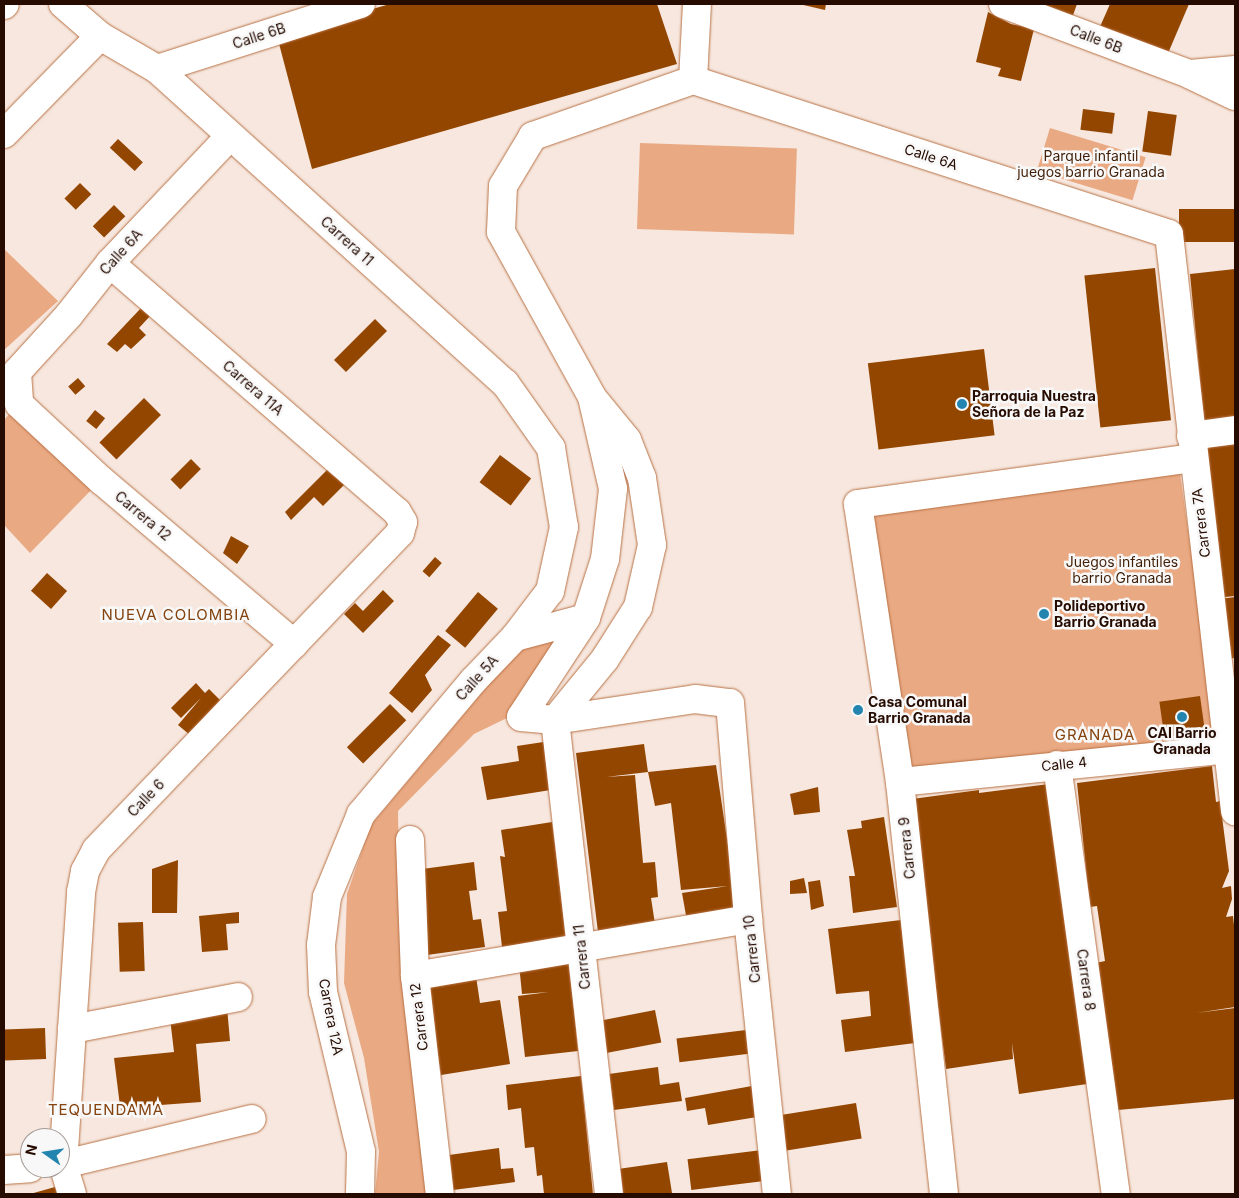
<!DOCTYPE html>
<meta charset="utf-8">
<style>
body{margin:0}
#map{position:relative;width:1239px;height:1198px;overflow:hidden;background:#f7e7de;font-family:Inter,sans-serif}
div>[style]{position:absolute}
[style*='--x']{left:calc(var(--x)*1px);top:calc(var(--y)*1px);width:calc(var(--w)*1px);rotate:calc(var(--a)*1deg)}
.green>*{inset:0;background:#e9a983;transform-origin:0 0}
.building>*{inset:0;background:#934600;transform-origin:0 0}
.roads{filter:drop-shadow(0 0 1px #b87144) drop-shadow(0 0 1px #b87144)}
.minor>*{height:28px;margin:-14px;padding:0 14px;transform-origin:14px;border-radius:14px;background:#fff}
.tertiary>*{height:28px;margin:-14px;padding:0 14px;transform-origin:14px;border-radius:14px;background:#fff}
.dots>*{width:14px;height:14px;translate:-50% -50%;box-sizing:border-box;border:2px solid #f8f8f8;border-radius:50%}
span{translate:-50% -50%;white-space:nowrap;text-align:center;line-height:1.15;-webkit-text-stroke:5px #f8f8f8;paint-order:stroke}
.street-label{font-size:14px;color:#260b00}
.park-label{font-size:14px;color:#401f08}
.poi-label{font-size:14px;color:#260b00;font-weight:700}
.left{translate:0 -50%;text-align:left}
.neighbourhood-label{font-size:15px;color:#84420e;letter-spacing:1px}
.frame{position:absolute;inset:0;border:5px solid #260b00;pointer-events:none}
.north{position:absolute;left:20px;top:1128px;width:50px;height:50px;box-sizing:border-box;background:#f8f8f8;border:1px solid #a49995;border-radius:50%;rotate:283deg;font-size:14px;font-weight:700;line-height:20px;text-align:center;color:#260b00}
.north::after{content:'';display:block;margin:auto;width:18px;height:22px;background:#2284af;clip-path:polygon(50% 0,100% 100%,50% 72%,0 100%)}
</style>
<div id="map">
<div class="green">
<i style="left:1050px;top:128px;width:100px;height:45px;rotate:17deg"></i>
<i style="left:640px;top:143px;width:157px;height:86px;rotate:2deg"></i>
<i style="clip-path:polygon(4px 249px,58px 301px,4px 350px)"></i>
<i style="clip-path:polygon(13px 410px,95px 486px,30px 553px,4px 525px,4px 420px)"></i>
<i style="left:1177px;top:452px;width:288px;height:310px;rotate:82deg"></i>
<i style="clip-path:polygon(577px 627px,515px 714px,474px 734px,398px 811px,400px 937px,427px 1194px,375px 1194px,379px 1152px,364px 1058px,344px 983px,347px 894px,371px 825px,522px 645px)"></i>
</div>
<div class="building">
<i style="clip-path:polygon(390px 4px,657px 4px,677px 64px,312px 169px,277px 36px)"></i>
<i style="clip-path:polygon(799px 4px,826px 4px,825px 10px)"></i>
<i style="clip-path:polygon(1036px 4px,1077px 4px,1072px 18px)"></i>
<i style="clip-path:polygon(1110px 4px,1189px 4px,1166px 58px,1099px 29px)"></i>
<i style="clip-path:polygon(988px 12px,1011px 24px,1034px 29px,1021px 81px,998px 76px,1001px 68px,976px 62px)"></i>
<i style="left:1083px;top:109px;width:32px;height:21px;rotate:7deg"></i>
<i style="left:1148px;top:111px;width:29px;height:41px;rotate:8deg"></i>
<i style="left:118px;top:139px;width:34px;height:12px;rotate:43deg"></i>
<i style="left:80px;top:183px;width:16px;height:22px;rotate:45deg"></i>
<i style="left:114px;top:205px;width:16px;height:30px;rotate:45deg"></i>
<i style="left:1235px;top:209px;width:33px;height:56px;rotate:90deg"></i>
<i style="left:1155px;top:268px;width:153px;height:71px;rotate:84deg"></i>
<i style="clip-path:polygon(1235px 269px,1235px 418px,1204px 421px,1190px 274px)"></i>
<i style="clip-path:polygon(142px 307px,151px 315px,139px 328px,146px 335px,131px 349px,125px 344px,117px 352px,107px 344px)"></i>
<i style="left:375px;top:319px;width:17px;height:58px;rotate:45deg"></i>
<i style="left:984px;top:349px;width:87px;height:117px;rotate:83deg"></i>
<i style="left:78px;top:378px;width:11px;height:13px;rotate:49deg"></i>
<i style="left:144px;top:398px;width:24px;height:63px;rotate:45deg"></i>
<i style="left:95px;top:410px;width:13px;height:14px;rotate:39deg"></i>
<i style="clip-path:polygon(1235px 444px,1235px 596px,1215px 598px,1204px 447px)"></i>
<i style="left:500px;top:455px;width:39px;height:34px;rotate:37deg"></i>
<i style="left:191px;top:459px;width:14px;height:29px;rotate:45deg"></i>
<i style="clip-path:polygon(328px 469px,344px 485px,323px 506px,314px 497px,291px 520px,285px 512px)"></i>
<i style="clip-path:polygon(231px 536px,249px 546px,237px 564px,223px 553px)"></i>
<i style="left:435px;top:557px;width:9px;height:19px;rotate:41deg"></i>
<i style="left:47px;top:573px;width:27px;height:24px;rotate:42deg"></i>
<i style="clip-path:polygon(383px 590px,394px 601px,363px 633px,344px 614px,355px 603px,363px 611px)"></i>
<i style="left:478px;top:592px;width:26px;height:51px;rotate:40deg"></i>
<i style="clip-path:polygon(1235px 597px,1235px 658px,1225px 659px,1219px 599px)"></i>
<i style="clip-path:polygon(438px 635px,451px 645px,425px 675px,432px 690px,412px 713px,389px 693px)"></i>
<i style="clip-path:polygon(196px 683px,205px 693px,209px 689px,220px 700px,190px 735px,178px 725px,201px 698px,181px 718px,171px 708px)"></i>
<i style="left:1200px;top:696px;width:36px;height:41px;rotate:82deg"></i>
<i style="left:390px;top:704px;width:23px;height:61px;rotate:45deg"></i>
<i style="clip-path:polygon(550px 741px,557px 789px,487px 800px,481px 767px,519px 761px,517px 746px)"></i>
<i style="clip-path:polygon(644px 744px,648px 772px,606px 777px,635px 775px,643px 863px,655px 862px,658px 897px,651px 898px,655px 924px,598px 932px,576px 753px)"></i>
<i style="clip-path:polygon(716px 765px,738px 913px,687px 921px,682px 893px,728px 886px,681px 890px,671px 803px,655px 806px,648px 772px)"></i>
<i style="clip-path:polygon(1212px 766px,1216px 802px,1220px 801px,1229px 871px,1222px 888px,1231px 886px,1232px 899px,1226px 917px,1233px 916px,1235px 934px,1235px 1007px,1196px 1013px,1235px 1008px,1235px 1099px,1118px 1110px,1096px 963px,1105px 961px,1097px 906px,1090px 907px,1077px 783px)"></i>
<i style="clip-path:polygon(1049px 784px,1085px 1055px,1083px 1055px,1087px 1084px,1019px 1094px,1012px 1043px,1013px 1059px,946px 1069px,912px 799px,979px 790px,979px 793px)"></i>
<i style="clip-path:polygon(818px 787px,820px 812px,794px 815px,790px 794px)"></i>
<i style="clip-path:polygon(884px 817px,897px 907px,853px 913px,849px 876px,855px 876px,847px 830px,862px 828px,861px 821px)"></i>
<i style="clip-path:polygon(552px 822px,567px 941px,502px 947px,498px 912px,507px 911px,500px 856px,505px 857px,501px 830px)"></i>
<i style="clip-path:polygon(178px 860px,177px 913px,152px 913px,152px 869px)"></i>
<i style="clip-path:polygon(474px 862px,477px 890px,469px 891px,473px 920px,481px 919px,485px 947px,427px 955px,415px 870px)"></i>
<i style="clip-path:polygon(804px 878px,807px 893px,790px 894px,790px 881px)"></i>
<i style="clip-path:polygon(820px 880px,824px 906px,811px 910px,808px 882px)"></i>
<i style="clip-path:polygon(239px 912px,239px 923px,226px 924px,228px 950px,202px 952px,199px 916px)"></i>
<i style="clip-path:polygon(901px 920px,915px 1043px,845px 1052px,841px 1020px,871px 1016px,869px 991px,836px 994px,828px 929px)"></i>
<i style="left:143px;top:922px;width:49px;height:25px;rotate:88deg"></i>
<i style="clip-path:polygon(569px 957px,578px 1051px,525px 1057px,518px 996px,549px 992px,522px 994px,519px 964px)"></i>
<i style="clip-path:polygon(475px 970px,480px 1003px,500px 1000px,510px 1064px,441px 1075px,426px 979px)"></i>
<i style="clip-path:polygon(227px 1007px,230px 1041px,196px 1044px,201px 1102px,147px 1106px,150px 1111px,121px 1114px,114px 1058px,174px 1052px,170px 1018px)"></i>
<i style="left:655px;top:1010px;width:33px;height:56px;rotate:79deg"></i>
<i style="left:45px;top:1028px;width:31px;height:41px;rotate:88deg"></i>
<i style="left:746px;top:1030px;width:24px;height:70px;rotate:83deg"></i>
<i style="clip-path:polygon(658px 1067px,660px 1085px,679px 1082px,682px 1101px,614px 1110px,609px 1074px)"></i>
<i style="clip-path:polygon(581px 1076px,593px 1194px,544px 1194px,542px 1175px,537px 1176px,534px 1147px,525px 1148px,521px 1108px,508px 1110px,506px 1085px)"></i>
<i style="clip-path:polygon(752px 1086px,757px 1117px,708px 1125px,705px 1108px,687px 1111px,685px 1098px)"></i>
<i style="left:856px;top:1103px;width:36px;height:76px;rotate:81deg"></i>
<i style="clip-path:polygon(499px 1148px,501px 1169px,513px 1168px,515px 1182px,453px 1190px,449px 1155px)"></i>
<i style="left:762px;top:1150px;width:31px;height:75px;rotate:83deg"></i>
<i style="clip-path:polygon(667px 1162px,672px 1193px,622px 1194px,618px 1169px)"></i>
<i style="clip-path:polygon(55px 1187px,57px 1194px,30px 1194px)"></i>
</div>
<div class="roads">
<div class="minor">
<i style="--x:1003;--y:4;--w:199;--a:20.6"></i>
<i style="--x:1189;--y:74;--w:51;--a:25.6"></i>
<i style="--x:4;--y:5;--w:1;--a:-45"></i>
<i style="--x:157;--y:69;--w:214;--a:-17.7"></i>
<i style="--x:1190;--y:74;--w:45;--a:-5.1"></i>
<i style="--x:693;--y:80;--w:170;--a:160.7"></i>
<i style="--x:533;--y:136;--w:58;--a:121"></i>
<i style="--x:503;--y:186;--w:46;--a:92.5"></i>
<i style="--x:501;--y:232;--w:188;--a:61.1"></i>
<i style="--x:592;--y:397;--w:94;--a:77.1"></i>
<i style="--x:613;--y:489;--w:70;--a:96.5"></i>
<i style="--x:605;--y:559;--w:62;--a:107.9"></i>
<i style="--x:586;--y:618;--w:118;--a:123.3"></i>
<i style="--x:521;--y:717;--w:34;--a:5"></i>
<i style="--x:555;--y:720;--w:142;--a:-8.5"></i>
<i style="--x:695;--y:699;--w:35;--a:7"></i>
<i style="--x:730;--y:703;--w:217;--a:85.2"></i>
<i style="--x:748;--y:919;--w:277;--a:84"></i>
<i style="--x:693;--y:80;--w:500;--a:17.93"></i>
<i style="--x:1169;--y:234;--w:581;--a:83.47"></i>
<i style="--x:693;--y:80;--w:76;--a:-87"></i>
<i style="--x:4;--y:134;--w:137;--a:-45.6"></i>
<i style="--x:230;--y:136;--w:175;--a:133.4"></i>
<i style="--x:110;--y:263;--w:66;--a:128.3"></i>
<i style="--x:69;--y:315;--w:77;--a:132.4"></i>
<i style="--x:17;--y:372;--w:32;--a:86"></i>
<i style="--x:19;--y:404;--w:113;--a:42.9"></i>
<i style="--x:102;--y:481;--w:252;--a:40.3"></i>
<i style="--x:596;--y:402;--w:49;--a:50.8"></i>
<i style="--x:627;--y:440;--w:41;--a:68.5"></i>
<i style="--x:642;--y:478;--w:68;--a:81.5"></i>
<i style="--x:652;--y:545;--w:64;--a:102.7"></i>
<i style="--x:638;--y:607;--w:62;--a:122.4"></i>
<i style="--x:605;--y:659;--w:79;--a:129.3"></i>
<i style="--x:555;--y:720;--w:477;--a:83.5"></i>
<i style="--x:1191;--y:436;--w:44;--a:-7.8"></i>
<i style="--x:1057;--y:765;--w:433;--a:82.2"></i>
<i style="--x:900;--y:782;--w:330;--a:-5.7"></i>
<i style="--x:410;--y:840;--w:136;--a:87.9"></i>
<i style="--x:415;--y:976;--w:219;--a:83.5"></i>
<i style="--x:415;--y:976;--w:338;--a:-9.7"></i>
<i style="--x:72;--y:1029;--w:169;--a:-10.9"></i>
<i style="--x:60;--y:1165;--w:197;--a:-13.5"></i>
<i style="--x:4;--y:1170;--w:26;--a:-4"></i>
<i style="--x:72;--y:1194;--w:30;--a:-107"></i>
<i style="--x:63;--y:1165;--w:274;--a:-86.2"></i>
<i style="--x:81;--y:892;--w:21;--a:-79"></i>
<i style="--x:85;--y:871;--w:24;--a:-62"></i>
<i style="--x:96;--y:850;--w:439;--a:-46.2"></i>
<i style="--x:400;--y:533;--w:11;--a:-75"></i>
<i style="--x:403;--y:522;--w:12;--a:-121"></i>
<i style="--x:397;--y:512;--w:380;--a:-139.1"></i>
<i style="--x:944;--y:1194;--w:414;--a:-96.1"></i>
<i style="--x:900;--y:782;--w:281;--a:-98.6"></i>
<i style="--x:858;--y:504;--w:338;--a:-7.8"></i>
</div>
<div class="tertiary">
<i style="--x:63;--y:4;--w:49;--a:40.9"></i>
<i style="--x:100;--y:36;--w:66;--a:30.1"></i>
<i style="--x:157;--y:69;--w:469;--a:42.1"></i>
<i style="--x:505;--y:383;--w:80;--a:54.7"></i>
<i style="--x:551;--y:448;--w:80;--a:80.7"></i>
<i style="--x:564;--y:527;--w:66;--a:102.3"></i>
<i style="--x:550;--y:591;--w:58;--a:127.3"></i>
<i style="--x:515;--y:637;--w:61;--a:133.7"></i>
<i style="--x:473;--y:681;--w:174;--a:130.1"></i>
<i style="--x:361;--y:814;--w:90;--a:112.3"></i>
<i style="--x:327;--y:897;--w:48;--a:97.1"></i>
<i style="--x:321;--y:945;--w:47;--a:87.6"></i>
<i style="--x:323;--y:992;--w:164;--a:76.6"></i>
<i style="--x:361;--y:1152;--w:42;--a:91.4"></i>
<i style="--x:515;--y:637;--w:73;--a:-15"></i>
</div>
</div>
<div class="dots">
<i style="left:962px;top:404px;background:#2284af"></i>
<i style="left:1044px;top:614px;background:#2284af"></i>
<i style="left:858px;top:710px;background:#2284af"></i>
<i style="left:1182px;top:717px;background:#2284af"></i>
</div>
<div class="street-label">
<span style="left:259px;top:36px;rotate:-18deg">Calle 6B</span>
<span style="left:1096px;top:39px;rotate:21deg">Calle 6B</span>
<span style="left:931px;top:157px;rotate:18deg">Calle 6A</span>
<span style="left:347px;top:241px;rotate:42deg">Carrera 11</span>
<span style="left:121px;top:252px;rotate:-48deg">Calle 6A</span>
<span style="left:253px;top:388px;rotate:41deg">Carrera 11A</span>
<span style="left:143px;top:516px;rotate:40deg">Carrera 12</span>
<span style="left:1201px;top:523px;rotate:-97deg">Carrera 7A</span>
<span style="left:477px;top:678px;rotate:-48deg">Calle 5A</span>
<span style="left:1064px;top:764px;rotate:-6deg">Calle 4</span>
<span style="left:146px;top:798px;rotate:-46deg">Calle 6</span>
<span style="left:907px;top:848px;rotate:-96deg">Carrera 9</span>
<span style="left:752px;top:949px;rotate:-96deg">Carrera 10</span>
<span style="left:582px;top:957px;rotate:-96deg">Carrera 11</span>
<span style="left:1086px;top:980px;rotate:82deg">Carrera 8</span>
<span style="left:331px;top:1017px;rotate:79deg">Carrera 12A</span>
<span style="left:419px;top:1017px;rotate:-97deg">Carrera 12</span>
</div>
<div class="park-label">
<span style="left:1091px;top:164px">Parque infantil<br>juegos barrio Granada</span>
<span style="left:1122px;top:570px">Juegos infantiles<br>barrio Granada</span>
</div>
<div class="poi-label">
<span class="left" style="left:972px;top:404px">Parroquia Nuestra<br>Señora de la Paz</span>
<span class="left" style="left:1054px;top:614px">Polideportivo<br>Barrio Granada</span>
<span class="left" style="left:868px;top:710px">Casa Comunal<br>Barrio Granada</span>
<span style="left:1182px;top:741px">CAI Barrio<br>Granada</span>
</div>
<div class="neighbourhood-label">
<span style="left:176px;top:615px">NUEVA COLOMBIA</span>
<span style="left:1095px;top:735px">GRANADA</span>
<span style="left:106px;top:1110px">TEQUENDAMA</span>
</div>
<div class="frame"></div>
<div class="north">N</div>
</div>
